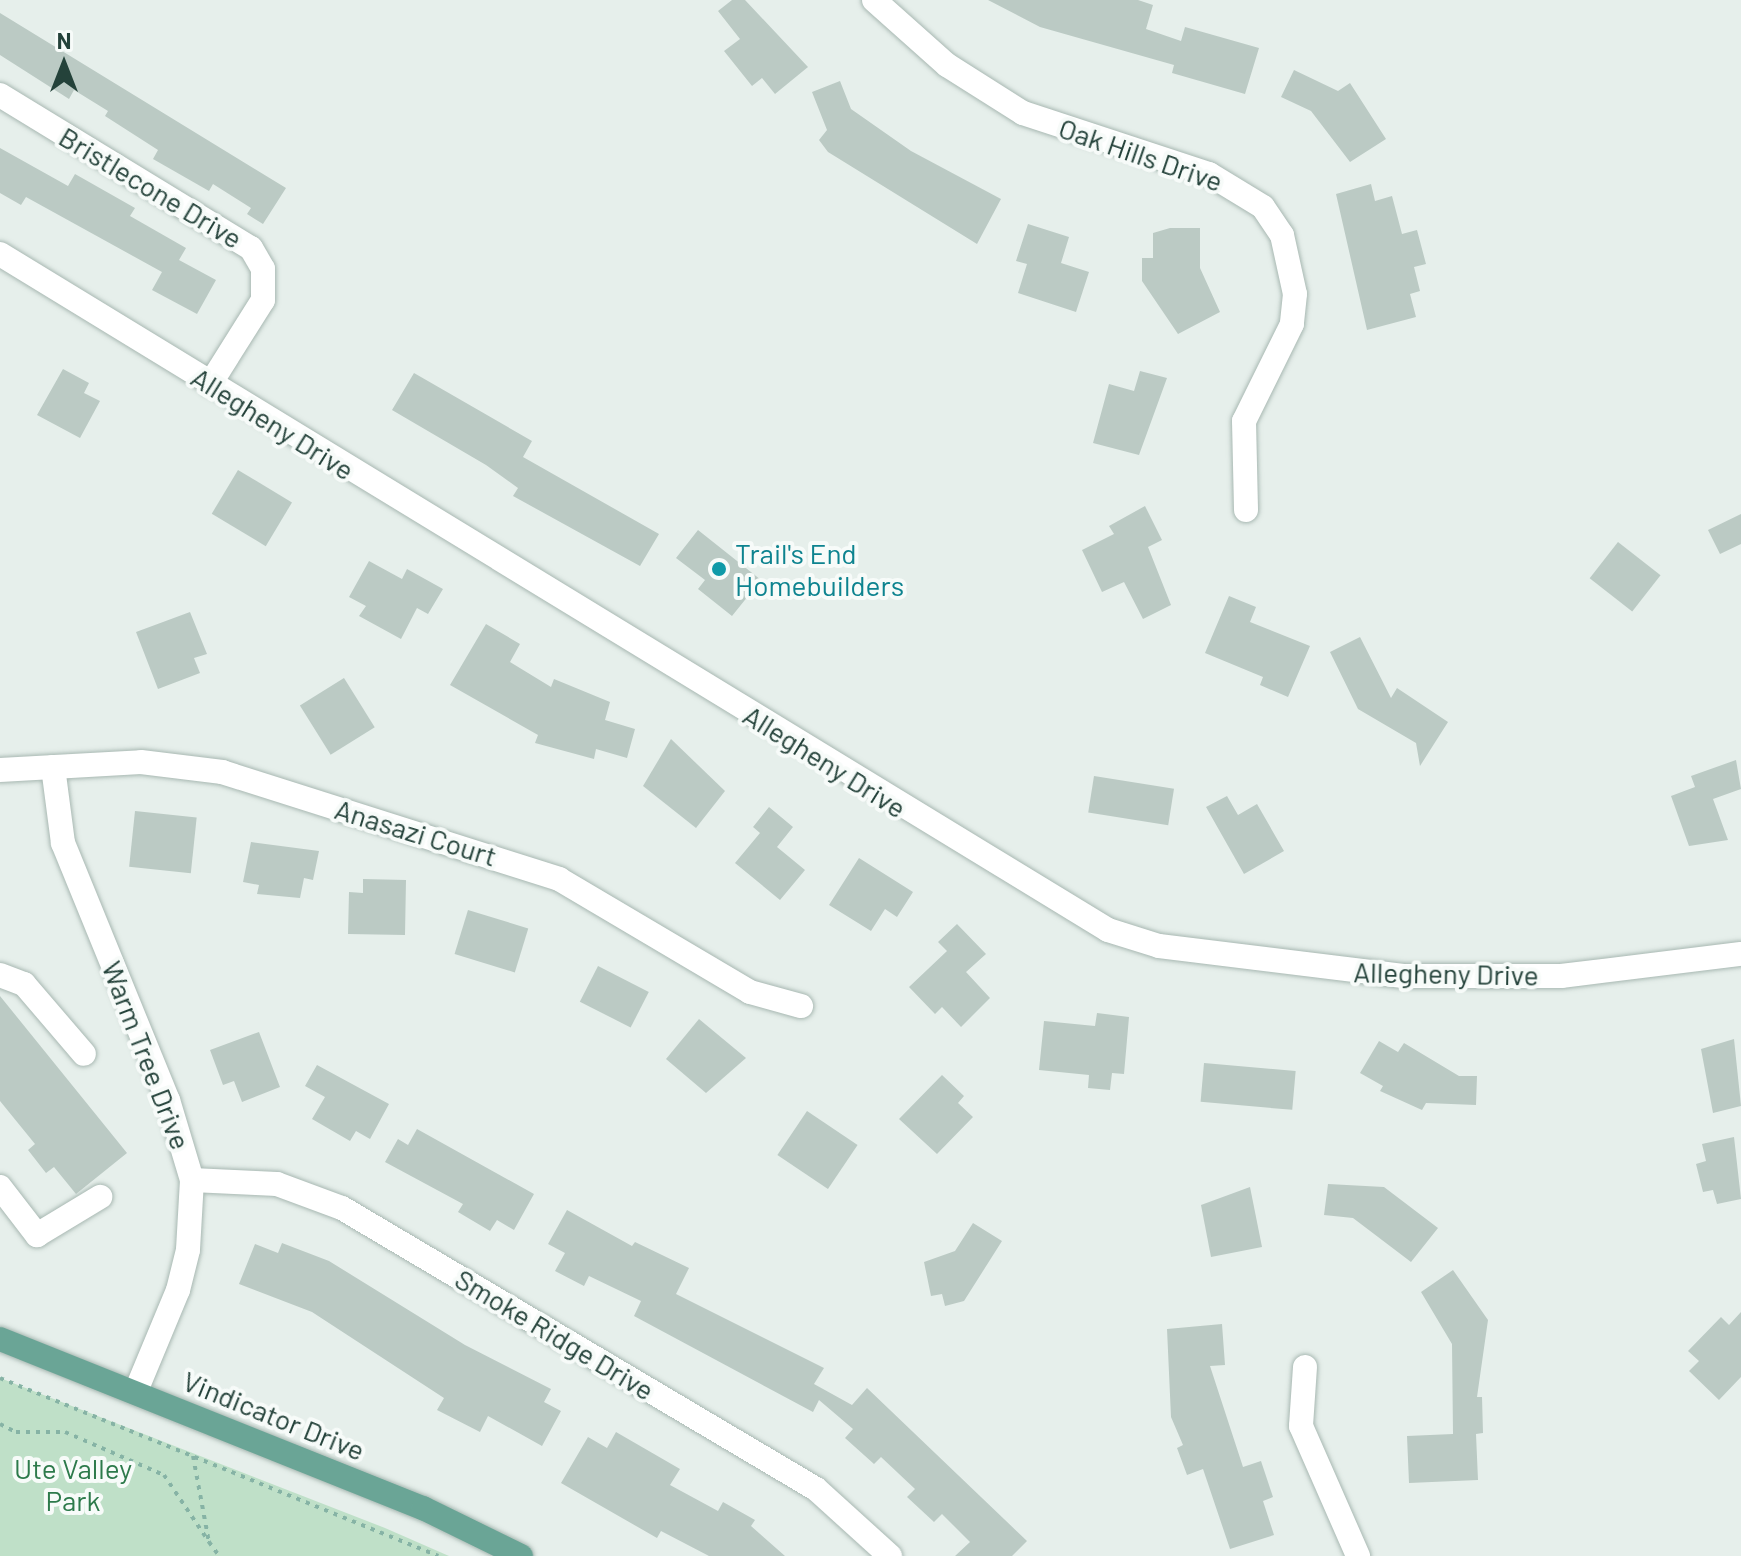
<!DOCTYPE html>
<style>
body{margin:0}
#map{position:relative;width:1741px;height:1556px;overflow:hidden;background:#e6efeb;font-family:Barlow,sans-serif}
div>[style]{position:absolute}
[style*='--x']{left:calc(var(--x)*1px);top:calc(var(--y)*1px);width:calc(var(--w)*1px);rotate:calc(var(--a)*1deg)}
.green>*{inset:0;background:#bfe0c8}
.building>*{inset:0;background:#bbcac4;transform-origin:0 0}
.path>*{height:4px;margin-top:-2px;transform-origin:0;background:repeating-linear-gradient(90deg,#86b3a5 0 4px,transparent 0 10px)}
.roads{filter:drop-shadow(0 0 2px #a8b8b2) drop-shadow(0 0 2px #a8b8b2)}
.minor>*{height:24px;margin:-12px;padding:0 12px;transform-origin:12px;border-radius:12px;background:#fff}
.major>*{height:24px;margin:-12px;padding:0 12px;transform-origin:12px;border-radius:12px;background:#6aa596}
.dots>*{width:22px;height:22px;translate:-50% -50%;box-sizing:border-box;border:4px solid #f7fbf9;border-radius:50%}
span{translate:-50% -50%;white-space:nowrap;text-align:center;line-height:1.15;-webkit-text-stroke:8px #f7fbf9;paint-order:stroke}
.street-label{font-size:28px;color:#24423a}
.culture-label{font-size:28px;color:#0d838f}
.left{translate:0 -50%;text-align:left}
.park-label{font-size:28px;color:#2d7a4b}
.north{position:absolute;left:24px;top:24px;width:80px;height:80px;-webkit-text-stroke:6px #f7fbf9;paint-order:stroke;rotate:0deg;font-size:22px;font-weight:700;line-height:32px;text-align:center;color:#24423a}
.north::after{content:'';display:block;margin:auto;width:28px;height:36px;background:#24423a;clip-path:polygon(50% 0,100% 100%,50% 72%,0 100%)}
</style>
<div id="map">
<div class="green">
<i style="clip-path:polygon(0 1378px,385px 1528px,449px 1556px,0 1556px)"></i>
</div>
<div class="building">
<i style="clip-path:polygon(732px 0,745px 0,808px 67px,775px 94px,762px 78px,752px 86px,724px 51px,740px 39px,718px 11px)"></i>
<i style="clip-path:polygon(988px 0,1138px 0,1153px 5px,1146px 29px,1181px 41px,1185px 27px,1259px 48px,1245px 94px,1172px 73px,1174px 65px,1040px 27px)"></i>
<i style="clip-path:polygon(0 13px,286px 188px,263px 224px,247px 214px,251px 208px,213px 184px,209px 191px,153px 159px,158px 150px,105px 116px,108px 111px,74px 90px,69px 99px,0 55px)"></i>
<i style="clip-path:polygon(1294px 70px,1338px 91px,1350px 83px,1386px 139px,1350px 162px,1311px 111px,1281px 97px)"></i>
<i style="clip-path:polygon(840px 81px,851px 109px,911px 151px,1001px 199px,977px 244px,828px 152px,819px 140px,827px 130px,812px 92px)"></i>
<i style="clip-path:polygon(0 148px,68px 186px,75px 174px,135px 208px,130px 216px,186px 248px,179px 260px,216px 280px,197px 314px,152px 290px,162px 272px,26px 197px,21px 205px,0 193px)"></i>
<i style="clip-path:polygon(1371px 184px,1375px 201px,1392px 196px,1402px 234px,1417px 230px,1426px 264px,1414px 267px,1420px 291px,1410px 294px,1416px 317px,1367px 330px,1336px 194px)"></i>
<i style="clip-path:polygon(1028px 224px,1069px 237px,1061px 263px,1089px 272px,1076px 312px,1018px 293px,1027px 264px,1016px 261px)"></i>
<i style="clip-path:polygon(1170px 228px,1200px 228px,1200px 268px,1220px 312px,1178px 334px,1142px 281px,1142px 258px,1153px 258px,1153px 233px)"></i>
<i style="clip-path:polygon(63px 369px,89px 383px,84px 393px,100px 401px,80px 438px,37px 415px)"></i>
<i style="clip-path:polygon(1140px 371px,1167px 378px,1139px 455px,1093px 443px,1109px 384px,1134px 391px)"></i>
<i style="clip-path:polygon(414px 373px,532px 441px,523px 457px,659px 534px,640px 566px,513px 496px,518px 488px,486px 465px,392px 410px)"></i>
<i style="left:238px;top:470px;width:63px;height:51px;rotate:31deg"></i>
<i style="clip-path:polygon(1145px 506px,1162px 540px,1148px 547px,1171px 605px,1143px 619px,1124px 582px,1102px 592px,1082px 550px,1114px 534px,1109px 526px)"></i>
<i style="clip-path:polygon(1741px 514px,1741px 544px,1720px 554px,1708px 530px)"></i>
<i style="clip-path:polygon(698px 530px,761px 580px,732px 616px,698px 589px,705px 580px,676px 558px)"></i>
<i style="left:1618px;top:542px;width:54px;height:46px;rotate:38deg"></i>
<i style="clip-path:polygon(369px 561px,402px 579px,407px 569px,443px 589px,428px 614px,417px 608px,401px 639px,359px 616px,366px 606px,349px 597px)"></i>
<i style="clip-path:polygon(1229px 596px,1256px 607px,1250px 622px,1310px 646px,1288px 697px,1260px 685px,1263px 677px,1205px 653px)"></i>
<i style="clip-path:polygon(190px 612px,207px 654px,194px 658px,200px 673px,158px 689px,136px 632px)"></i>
<i style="clip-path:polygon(486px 624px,520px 644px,510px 662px,551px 687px,554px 679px,610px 702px,605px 720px,635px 729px,627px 758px,596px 749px,594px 759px,535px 743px,538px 735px,450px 685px)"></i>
<i style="clip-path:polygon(1360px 637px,1391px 698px,1397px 688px,1448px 722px,1420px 766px,1416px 743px,1358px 709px,1330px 652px)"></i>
<i style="left:344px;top:678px;width:58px;height:52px;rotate:58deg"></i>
<i style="clip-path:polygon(671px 739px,725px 791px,696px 828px,643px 786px)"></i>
<i style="clip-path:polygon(1736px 760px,1741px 789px,1713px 799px,1728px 840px,1689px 846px,1671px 796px,1695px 787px,1691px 776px)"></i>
<i style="left:1094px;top:776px;width:81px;height:37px;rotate:9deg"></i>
<i style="clip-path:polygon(1227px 796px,1238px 815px,1257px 804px,1284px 851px,1244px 874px,1206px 807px)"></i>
<i style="clip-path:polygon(769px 807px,793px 827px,777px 847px,805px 870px,780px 900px,735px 863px,760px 833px,753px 827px)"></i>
<i style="left:135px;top:811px;width:62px;height:56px;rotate:6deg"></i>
<i style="clip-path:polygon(251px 842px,319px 851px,313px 880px,304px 878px,300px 898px,257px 894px,259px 885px,243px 882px)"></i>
<i style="clip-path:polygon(859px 858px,913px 892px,897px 917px,885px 909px,871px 931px,829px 905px)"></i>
<i style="clip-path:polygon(363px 879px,406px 880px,405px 935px,348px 934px,349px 892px,363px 893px)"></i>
<i style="left:468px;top:910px;width:63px;height:46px;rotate:17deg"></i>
<i style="clip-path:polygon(957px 924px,986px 954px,966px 972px,990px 998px,961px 1027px,942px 1007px,935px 1014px,909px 987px,947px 951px,938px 942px)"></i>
<i style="left:598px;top:966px;width:57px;height:40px;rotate:27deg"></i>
<i style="clip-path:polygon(0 996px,127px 1153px,76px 1194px,54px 1167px,46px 1173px,28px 1150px,35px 1144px,0 1101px)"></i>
<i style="clip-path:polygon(1097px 1013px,1129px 1017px,1124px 1074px,1112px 1073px,1110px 1090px,1088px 1088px,1089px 1075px,1039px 1070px,1044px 1021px,1095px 1026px)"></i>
<i style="clip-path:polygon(699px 1019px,746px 1058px,706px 1093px,666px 1059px)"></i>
<i style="clip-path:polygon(259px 1032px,280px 1087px,242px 1102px,234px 1081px,223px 1085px,210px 1050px)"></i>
<i style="clip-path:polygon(1734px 1039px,1741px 1106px,1713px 1113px,1701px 1049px)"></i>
<i style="clip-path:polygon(1379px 1041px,1398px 1052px,1404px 1043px,1459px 1076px,1477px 1076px,1476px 1105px,1426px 1103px,1422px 1110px,1380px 1091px,1383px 1086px,1360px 1073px)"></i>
<i style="left:1204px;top:1063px;width:92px;height:39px;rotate:5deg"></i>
<i style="clip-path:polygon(317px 1065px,389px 1104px,370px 1139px,356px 1131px,350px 1141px,312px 1119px,325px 1097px,305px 1086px)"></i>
<i style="clip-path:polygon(942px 1075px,964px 1096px,958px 1103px,973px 1117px,937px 1154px,899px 1119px)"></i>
<i style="left:807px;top:1111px;width:61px;height:53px;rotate:34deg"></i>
<i style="clip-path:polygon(417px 1129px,534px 1194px,514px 1230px,497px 1220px,490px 1231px,458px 1212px,463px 1204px,385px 1162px,398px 1139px,408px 1145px)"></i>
<i style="clip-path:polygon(1734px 1137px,1741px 1199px,1717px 1204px,1713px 1190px,1703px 1192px,1696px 1164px,1706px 1161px,1702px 1144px)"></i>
<i style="clip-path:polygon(1328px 1184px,1384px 1187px,1438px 1228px,1411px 1262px,1353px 1218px,1324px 1215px)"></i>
<i style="clip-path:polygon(1250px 1187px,1262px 1247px,1211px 1257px,1201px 1205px)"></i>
<i style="clip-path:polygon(567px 1210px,632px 1246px,635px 1242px,689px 1268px,676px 1294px,824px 1368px,814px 1384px,852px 1405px,867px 1388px,1027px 1541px,1012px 1556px,955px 1556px,970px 1542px,942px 1514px,934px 1522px,907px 1497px,915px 1489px,881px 1457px,874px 1464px,845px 1438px,853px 1429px,819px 1400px,813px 1412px,634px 1316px,641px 1301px,589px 1276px,584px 1286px,555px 1271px,565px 1253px,548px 1244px)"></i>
<i style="clip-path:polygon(973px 1223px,1002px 1241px,964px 1301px,945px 1306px,942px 1294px,931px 1296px,924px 1262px,955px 1251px)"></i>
<i style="clip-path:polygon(282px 1243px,329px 1261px,465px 1345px,551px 1389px,544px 1402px,561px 1411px,542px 1446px,488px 1416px,480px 1432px,437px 1410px,444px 1398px,312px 1312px,239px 1284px,255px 1244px,278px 1253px)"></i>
<i style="clip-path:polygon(1453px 1270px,1488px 1320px,1477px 1397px,1482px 1397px,1483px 1433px,1476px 1434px,1478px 1480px,1409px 1483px,1407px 1436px,1453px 1434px,1452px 1344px,1421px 1292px)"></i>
<i style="clip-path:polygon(1741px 1312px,1741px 1377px,1719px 1400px,1689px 1371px,1699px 1361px,1688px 1351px,1721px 1317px,1729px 1325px)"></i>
<i style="clip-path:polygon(1222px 1324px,1225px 1365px,1210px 1366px,1243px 1467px,1261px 1461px,1273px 1497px,1263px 1501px,1274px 1535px,1230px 1549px,1203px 1469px,1187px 1475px,1177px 1448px,1183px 1445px,1171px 1417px,1167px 1329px)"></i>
<i style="clip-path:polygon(616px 1432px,680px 1469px,670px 1485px,718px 1511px,723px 1502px,755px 1520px,751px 1526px,785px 1556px,709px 1556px,661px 1531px,657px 1538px,561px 1483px,588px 1437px,607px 1448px)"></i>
</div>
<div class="path">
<i style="--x:0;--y:1378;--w:473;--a:22.1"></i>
<i style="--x:0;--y:1424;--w:18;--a:27"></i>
<i style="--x:16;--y:1432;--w:49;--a:0"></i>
<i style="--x:65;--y:1432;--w:108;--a:23.5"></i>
<i style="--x:164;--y:1475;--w:81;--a:56.1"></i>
<i style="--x:193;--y:1456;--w:87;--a:79.5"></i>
<i style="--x:209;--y:1542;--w:17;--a:54"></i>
</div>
<div class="roads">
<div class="minor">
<i style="--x:874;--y:0;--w:98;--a:41.7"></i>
<i style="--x:947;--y:65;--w:90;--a:32.3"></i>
<i style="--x:1023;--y:113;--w:196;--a:18.2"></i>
<i style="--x:1209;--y:174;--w:63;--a:31.4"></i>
<i style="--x:1263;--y:207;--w:34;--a:56"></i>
<i style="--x:1282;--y:235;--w:60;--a:77.6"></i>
<i style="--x:1295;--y:294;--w:30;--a:96"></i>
<i style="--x:1292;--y:324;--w:108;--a:116.3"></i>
<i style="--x:1244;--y:421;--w:89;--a:88.7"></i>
<i style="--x:0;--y:95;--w:294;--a:31.4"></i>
<i style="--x:251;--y:248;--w:24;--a:60"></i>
<i style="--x:263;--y:269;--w:31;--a:90"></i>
<i style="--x:263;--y:300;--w:99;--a:122.2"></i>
<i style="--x:0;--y:254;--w:1298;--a:31.39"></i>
<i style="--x:1108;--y:930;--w:53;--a:17.4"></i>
<i style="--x:1159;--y:946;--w:248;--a:7"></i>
<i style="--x:1405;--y:976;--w:156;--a:0"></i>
<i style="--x:1561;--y:976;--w:181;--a:-7"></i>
<i style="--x:53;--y:767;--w:77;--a:82.5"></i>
<i style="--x:63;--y:843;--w:278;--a:67.8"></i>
<i style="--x:168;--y:1100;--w:84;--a:73.3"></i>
<i style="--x:192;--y:1180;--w:70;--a:93.3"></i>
<i style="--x:188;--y:1250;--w:41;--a:104"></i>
<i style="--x:178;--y:1290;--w:109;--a:112.6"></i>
<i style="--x:0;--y:770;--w:141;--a:-3.2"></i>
<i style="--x:141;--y:762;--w:82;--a:7"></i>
<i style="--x:222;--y:772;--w:354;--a:17.6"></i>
<i style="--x:559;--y:879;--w:222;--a:30.6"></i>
<i style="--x:750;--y:992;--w:53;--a:15.4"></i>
<i style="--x:0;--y:975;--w:26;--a:21"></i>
<i style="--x:24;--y:984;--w:92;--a:49.4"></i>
<i style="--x:192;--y:1180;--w:85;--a:2.7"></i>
<i style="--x:277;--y:1184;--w:69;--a:20.3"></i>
<i style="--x:342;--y:1208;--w:551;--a:30.66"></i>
<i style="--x:816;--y:1489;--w:100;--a:42.2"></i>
<i style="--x:0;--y:1187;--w:61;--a:52.4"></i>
<i style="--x:37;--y:1235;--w:74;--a:-31.1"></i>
<i style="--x:1305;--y:1367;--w:59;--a:93.9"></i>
<i style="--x:1301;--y:1426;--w:142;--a:66.3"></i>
</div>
<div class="major">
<i style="--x:0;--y:1339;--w:456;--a:21.8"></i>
<i style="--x:423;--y:1508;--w:109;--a:26.1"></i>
</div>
</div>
<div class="dots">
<i style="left:719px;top:569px;background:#0f9aa8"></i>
</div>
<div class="street-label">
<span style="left:1141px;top:154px;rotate:19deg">Oak Hills Drive</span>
<span style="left:151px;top:187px;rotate:31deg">Bristlecone Drive</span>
<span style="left:273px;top:423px;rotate:32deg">Allegheny Drive</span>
<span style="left:825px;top:761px;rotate:32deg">Allegheny Drive</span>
<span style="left:416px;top:832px;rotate:17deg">Anasazi Court</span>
<span style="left:1446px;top:973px;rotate:1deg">Allegheny Drive</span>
<span style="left:147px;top:1055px;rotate:69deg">Warm Tree Drive</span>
<span style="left:555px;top:1334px;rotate:31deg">Smoke Ridge Drive</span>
<span style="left:274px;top:1415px;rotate:22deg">Vindicator Drive</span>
</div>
<div class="culture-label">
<span class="left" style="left:735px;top:569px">Trail's End<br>Homebuilders</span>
</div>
<div class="park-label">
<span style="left:73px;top:1484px">Ute Valley<br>Park</span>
</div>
<div class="north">N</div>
</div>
